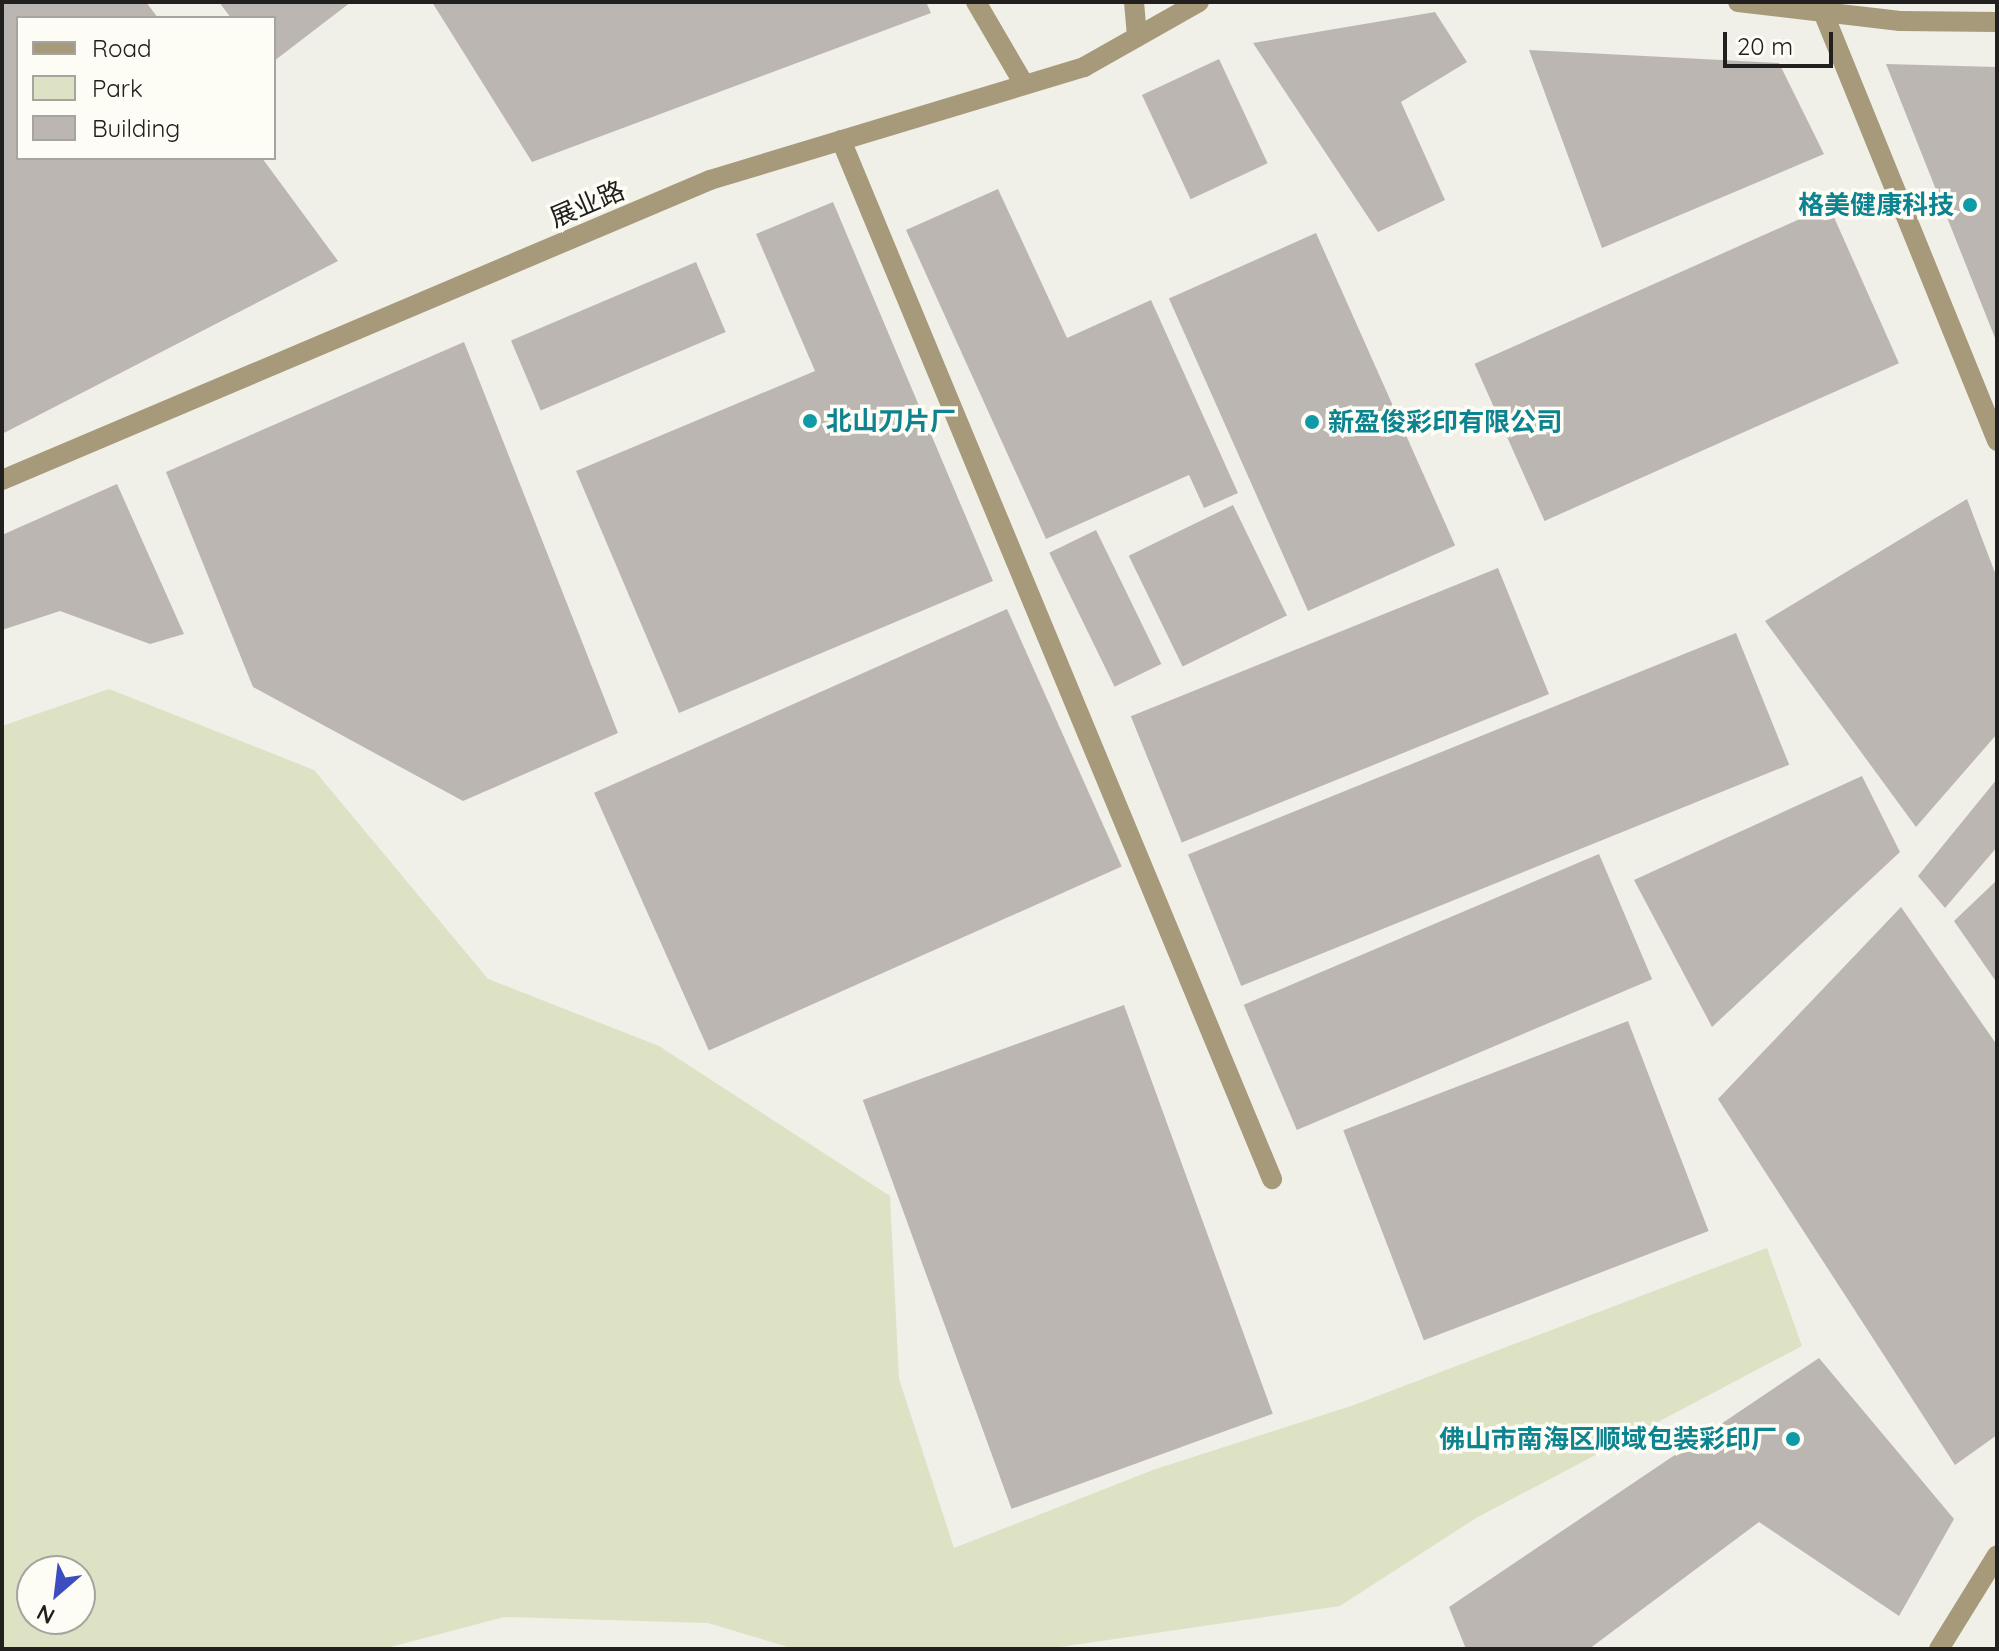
<!DOCTYPE html>
<meta charset="utf-8">
<style>
body{margin:0}
#map{position:relative;width:1999px;height:1651px;overflow:hidden;background:#f0efe8;font-family:Quicksand,"Noto Sans SC",sans-serif}
div>[style]{position:absolute}
[style*='--x']{left:calc(var(--x)*1px);top:calc(var(--y)*1px);width:calc(var(--w)*1px);rotate:calc(var(--a)*1deg)}
.green>*{inset:0;background:#dde2c4}
.building>*{inset:0;background:#bcb6b2;transform-origin:0 0}
.lane>*{height:20px;margin:-10px;padding:0 10px;transform-origin:10px;border-radius:10px;background:#a69a7a}
.street>*{height:20px;margin:-10px;padding:0 10px;transform-origin:10px;border-radius:10px;background:#a69a7a}
.dots>*{width:22px;height:22px;translate:-50% -50%;box-sizing:border-box;border:4px solid #fdfcf5;border-radius:50%}
span{translate:-50% -50%;white-space:nowrap;text-align:center;line-height:1.15;-webkit-text-stroke:7px #fdfcf5;paint-order:stroke}
.street-label{font-size:26px;color:#21201e}
.culture-label{font-size:26px;color:#0d838f;font-weight:700}
.right{translate:-100% -50%;text-align:right}
.left{translate:0 -50%;text-align:left}
.frame{position:absolute;inset:0;border:4px solid #21201e;pointer-events:none}
.legend{position:absolute;left:16px;top:16px;width:260px;height:144px;box-sizing:border-box;background:#fdfcf5;border:2px solid #a5a49f;margin:0;padding:10px 14px;list-style:none;font-size:24px;color:#21201e}
.legend li{display:flex;align-items:center;gap:16px;height:40px}
.legend b{width:40px;border:2px solid #a5a49f}
.north{position:absolute;left:16px;top:1555px;width:80px;height:80px;box-sizing:border-box;background:#fdfcf5;border:2px solid #a5a49f;border-radius:50%;rotate:208deg;font-size:22px;font-weight:700;line-height:32px;text-align:center;color:#21201e}
.north::after{content:'';display:block;margin:auto;width:28px;height:36px;background:#3c4dc0;clip-path:polygon(50% 0,100% 100%,50% 72%,0 100%)}
.scale{position:absolute;left:1723px;top:32px;width:110px;height:36px;box-sizing:border-box;border:4px solid #21201e;border-top:0;padding-left:10px;font-size:24px;line-height:28px;white-space:nowrap;color:#21201e;-webkit-text-stroke:6px #fdfcf5;paint-order:stroke}
</style>
<div id="map">
<div class="green">
<i style="clip-path:polygon(evenodd,109px 689px,314px 770px,488px 979px,659px 1046px,890px 1196px,899px 1379px,954px 1548px,1153px 1470px,1354px 1405px,1767px 1248px,1802px 1346px,1476px 1518px,1340px 1606px,1046px 1649px,795px 1649px,708px 1623px,504px 1617px,383px 1649px,2px 1649px,2px 726px,109px 689px,32px 1571px,80px 1571px,80px 1619px,32px 1619px,32px 1571px)"></i>
</div>
<div class="building">
<i style="clip-path:polygon(2px 2px,146px 2px,158px 18px,18px 18px,18px 158px,262px 158px,338px 261px,2px 434px)"></i>
<i style="clip-path:polygon(219px 2px,351px 2px,274px 61px,274px 18px,231px 18px)"></i>
<i style="clip-path:polygon(432px 2px,926px 2px,931px 13px,532px 162px)"></i>
<i style="clip-path:polygon(1435px 12px,1467px 62px,1401px 102px,1445px 200px,1378px 232px,1253px 43px)"></i>
<i style="clip-path:polygon(1529px 50px,1779px 63px,1824px 154px,1602px 248px)"></i>
<i style="left:1219px;top:59px;width:115px;height:85px;rotate:65deg"></i>
<i style="clip-path:polygon(1886px 64px,1997px 67px,1997px 343px)"></i>
<i style="clip-path:polygon(998px 189px,1067px 338px,1151px 300px,1238px 493px,1204px 508px,1189px 475px,1046px 539px,906px 230px)"></i>
<i style="clip-path:polygon(833px 202px,993px 581px,679px 713px,576px 471px,815px 371px,756px 234px)"></i>
<i style="left:1829px;top:206px;width:172px;height:388px;rotate:66deg"></i>
<i style="left:1316px;top:233px;width:342px;height:161px;rotate:66deg"></i>
<i style="left:696px;top:262px;width:76px;height:201px;rotate:67deg"></i>
<i style="clip-path:polygon(464px 342px,618px 733px,463px 801px,253px 687px,166px 472px)"></i>
<i style="clip-path:polygon(117px 484px,184px 634px,150px 644px,60px 611px,2px 630px,2px 535px)"></i>
<i style="clip-path:polygon(1967px 499px,1997px 578px,1997px 734px,1916px 827px,1765px 621px)"></i>
<i style="left:1233px;top:505px;width:123px;height:116px;rotate:64deg"></i>
<i style="left:1096px;top:530px;width:149px;height:52px;rotate:64deg"></i>
<i style="left:1498px;top:568px;width:136px;height:396px;rotate:68deg"></i>
<i style="left:1007px;top:609px;width:282px;height:452px;rotate:66deg"></i>
<i style="left:1736px;top:633px;width:142px;height:591px;rotate:68deg"></i>
<i style="clip-path:polygon(1862px 776px,1900px 852px,1712px 1027px,1634px 880px)"></i>
<i style="clip-path:polygon(1997px 779px,1997px 847px,1945px 908px,1918px 876px)"></i>
<i style="left:1599px;top:854px;width:136px;height:386px;rotate:67deg"></i>
<i style="clip-path:polygon(1997px 880px,1997px 983px,1954px 921px)"></i>
<i style="clip-path:polygon(1901px 907px,1997px 1045px,1997px 1435px,1955px 1465px,1718px 1099px)"></i>
<i style="left:1124px;top:1005px;width:435px;height:278px;rotate:70deg"></i>
<i style="left:1628px;top:1021px;width:225px;height:305px;rotate:69deg"></i>
<i style="clip-path:polygon(1819px 1358px,1954px 1519px,1899px 1616px,1759px 1522px,1589px 1649px,1466px 1649px,1449px 1607px)"></i>
</div>
<div class="lane">
<i style="--x:976;--y:2;--w:95;--a:59.7"></i>
<i style="--x:841;--y:140;--w:1125;--a:67.47"></i>
</div>
<div class="street">
<i style="--x:1134;--y:2;--w:35;--a:85"></i>
<i style="--x:1738;--y:2;--w:163;--a:6.7"></i>
<i style="--x:1900;--y:21;--w:97;--a:0.6"></i>
<i style="--x:1823;--y:12;--w:463;--a:67.9"></i>
<i style="--x:2;--y:480;--w:769;--a:-22.96"></i>
<i style="--x:710;--y:180;--w:391;--a:-16.8"></i>
<i style="--x:1084;--y:67;--w:132;--a:-29.5"></i>
<i style="--x:1939;--y:1649;--w:110;--a:-58.3"></i>
</div>
<div class="dots">
<i style="left:1970px;top:205px;background:#0f9aa8"></i>
<i style="left:810px;top:421px;background:#0f9aa8"></i>
<i style="left:1312px;top:422px;background:#0f9aa8"></i>
<i style="left:1793px;top:1439px;background:#0f9aa8"></i>
</div>
<div class="street-label">
<span style="left:587px;top:204px;rotate:-23deg">展业路</span>
</div>
<div class="culture-label">
<span class="right" style="left:1954px;top:205px">格美健康科技</span>
<span class="left" style="left:826px;top:421px">北山刀片厂</span>
<span class="left" style="left:1328px;top:422px">新盈俊彩印有限公司</span>
<span class="right" style="left:1777px;top:1439px">佛山市南海区顺域包装彩印厂</span>
</div>
<div class="frame"></div>
<ul class="legend">
<li><b style="height:10px;background:#a69a7a"></b>Road</li>
<li><b style="height:22px;background:#dde2c4"></b>Park</li>
<li><b style="height:22px;background:#bcb6b2"></b>Building</li>
</ul>
<div class="north">N</div>
<div class="scale">20 m</div>
</div>
